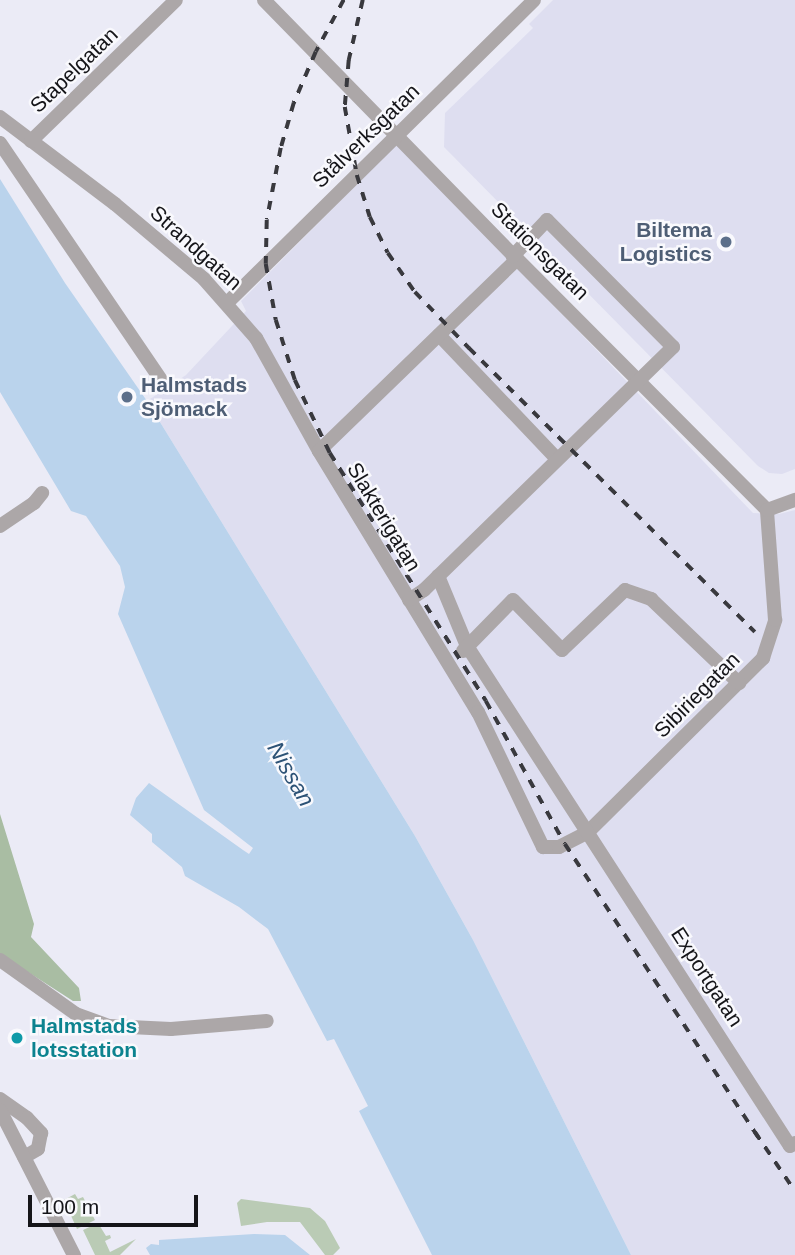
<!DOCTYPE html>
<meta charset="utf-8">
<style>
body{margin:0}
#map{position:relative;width:795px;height:1255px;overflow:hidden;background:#ebebf6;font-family:Helvetica,sans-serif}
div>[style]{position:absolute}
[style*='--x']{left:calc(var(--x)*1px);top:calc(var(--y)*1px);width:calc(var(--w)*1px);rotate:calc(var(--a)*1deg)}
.built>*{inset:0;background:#dedef0}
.green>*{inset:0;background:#bacbb5}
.forest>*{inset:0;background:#a9bda3}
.water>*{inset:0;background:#bad3ec}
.minor>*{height:14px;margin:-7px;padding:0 7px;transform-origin:7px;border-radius:7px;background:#aca7a8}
.rail>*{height:3.5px;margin-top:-1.75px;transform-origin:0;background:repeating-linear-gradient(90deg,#39393e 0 9px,transparent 0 18px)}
.dots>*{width:19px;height:19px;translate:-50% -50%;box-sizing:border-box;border:4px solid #f9f9fd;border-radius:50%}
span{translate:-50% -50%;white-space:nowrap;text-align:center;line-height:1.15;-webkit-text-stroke:5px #f9f9fd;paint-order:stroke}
.street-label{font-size:21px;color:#151519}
.service-label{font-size:21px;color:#4e5e75;font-weight:700}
.right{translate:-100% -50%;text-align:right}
.left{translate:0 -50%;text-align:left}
.culture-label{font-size:21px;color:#0d838f;font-weight:700}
.water-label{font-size:23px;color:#2c5276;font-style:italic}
.scale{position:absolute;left:28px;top:1195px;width:170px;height:32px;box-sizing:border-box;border:4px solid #151519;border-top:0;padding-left:9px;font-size:21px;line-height:24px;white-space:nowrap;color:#151519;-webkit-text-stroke:5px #f9f9fd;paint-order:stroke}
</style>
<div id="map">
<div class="built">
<i style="clip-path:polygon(553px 0,795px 0,795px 469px,782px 474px,769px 473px,758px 466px,444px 147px,445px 113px,533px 28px,529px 24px)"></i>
<i style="clip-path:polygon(398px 143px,753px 513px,779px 514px,795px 510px,795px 1255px,631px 1255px,473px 940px,415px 836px,147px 401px,186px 375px,246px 311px,241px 301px)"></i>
</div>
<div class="green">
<i style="clip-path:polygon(75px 1194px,78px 1199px,83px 1197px,95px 1220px,77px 1229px,68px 1209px,60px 1211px,59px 1208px,62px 1201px)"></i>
<i style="clip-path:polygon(241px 1199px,310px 1208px,325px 1221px,340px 1248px,333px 1255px,325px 1255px,300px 1222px,267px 1222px,241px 1226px,237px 1203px)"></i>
<i style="clip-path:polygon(98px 1223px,106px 1236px,110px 1235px,111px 1238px,105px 1241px,110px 1252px,136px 1239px,120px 1255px,95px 1255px,83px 1230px)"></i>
</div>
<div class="forest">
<i style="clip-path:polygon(0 814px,34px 924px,31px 937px,79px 988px,81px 1001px,73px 1001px,0 954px)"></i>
</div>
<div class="water">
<i style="clip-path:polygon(0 179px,65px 283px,147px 401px,415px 836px,473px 940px,631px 1255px,432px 1255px,359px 1111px,368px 1106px,334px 1039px,327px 1041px,268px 929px,239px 907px,185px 876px,182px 867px,152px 842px,152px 834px,130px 815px,136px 798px,149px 783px,243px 850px,249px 854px,253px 848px,204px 810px,118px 614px,125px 587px,120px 566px,86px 516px,71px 511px,0 392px)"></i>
<i style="clip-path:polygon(254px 1234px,285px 1235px,310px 1255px,150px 1255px,146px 1248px,151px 1244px,159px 1245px,159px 1240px)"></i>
</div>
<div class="minor">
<i style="--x:264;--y:0;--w:362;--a:45.7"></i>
<i style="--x:517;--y:259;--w:354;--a:45.1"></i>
<i style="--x:0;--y:117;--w:144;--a:37.1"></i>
<i style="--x:115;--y:204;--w:116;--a:40.1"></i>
<i style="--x:204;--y:279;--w:79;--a:48.6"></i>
<i style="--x:256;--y:338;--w:129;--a:60.9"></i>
<i style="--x:319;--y:451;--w:306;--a:58.7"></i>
<i style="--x:478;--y:712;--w:150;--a:64.3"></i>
<i style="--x:543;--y:847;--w:16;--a:0"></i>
<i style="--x:559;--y:847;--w:33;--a:-27"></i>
<i style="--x:588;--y:832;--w:247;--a:-44.8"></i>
<i style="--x:763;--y:658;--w:40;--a:-72"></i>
<i style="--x:775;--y:620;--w:110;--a:-94.2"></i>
<i style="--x:31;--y:141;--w:202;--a:-44.2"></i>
<i style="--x:0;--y:143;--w:295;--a:55.8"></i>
<i style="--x:227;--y:303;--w:431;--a:-44.6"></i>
<i style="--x:439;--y:335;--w:171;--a:46.4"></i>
<i style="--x:319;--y:451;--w:276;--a:-44.1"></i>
<i style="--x:767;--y:510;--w:30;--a:-20"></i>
<i style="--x:0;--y:526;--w:41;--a:-34.1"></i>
<i style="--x:34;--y:503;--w:13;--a:-51"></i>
<i style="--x:438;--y:576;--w:76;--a:67.5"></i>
<i style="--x:467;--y:646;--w:595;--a:57.14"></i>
<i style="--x:790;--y:1146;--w:6;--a:-31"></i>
<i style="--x:409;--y:600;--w:18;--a:-34"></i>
<i style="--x:424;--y:590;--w:348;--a:-44.3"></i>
<i style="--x:673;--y:347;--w:179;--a:-134.8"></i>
<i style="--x:547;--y:220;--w:50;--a:133.4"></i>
<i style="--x:463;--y:651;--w:71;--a:-45.6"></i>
<i style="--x:513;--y:600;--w:70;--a:45.6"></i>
<i style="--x:562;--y:650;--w:87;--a:-43.6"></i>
<i style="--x:625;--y:590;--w:28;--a:19"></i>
<i style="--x:651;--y:599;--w:122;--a:43.7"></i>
<i style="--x:0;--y:960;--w:93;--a:35.4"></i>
<i style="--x:76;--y:1014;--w:35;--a:20"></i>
<i style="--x:109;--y:1026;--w:62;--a:2.8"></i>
<i style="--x:171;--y:1029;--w:96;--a:-4.8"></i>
<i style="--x:0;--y:1099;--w:33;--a:35"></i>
<i style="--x:27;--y:1118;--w:21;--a:47"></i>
<i style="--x:41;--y:1133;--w:16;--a:101"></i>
<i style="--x:38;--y:1149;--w:16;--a:150"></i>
<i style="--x:0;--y:1110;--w:163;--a:63"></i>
</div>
<div class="rail">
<i style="--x:344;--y:0;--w:59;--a:118.3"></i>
<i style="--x:316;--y:52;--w:56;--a:113.3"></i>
<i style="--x:294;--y:103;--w:47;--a:106.1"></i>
<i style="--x:281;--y:148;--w:73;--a:101"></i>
<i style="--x:267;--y:220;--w:44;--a:91.3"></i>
<i style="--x:266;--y:264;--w:57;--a:79.9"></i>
<i style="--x:276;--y:320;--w:63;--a:72.4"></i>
<i style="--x:295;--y:380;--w:81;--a:64.4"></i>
<i style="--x:330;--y:453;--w:293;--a:57.8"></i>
<i style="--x:486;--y:701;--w:163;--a:61.1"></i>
<i style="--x:565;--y:844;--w:352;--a:56.6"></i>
<i style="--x:363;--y:0;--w:62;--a:103.1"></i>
<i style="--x:349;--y:60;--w:47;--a:94.9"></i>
<i style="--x:345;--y:107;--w:69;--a:80"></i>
<i style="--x:357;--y:175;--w:44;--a:72.8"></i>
<i style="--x:370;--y:217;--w:40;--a:63.4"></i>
<i style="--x:388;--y:253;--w:47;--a:55.3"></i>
<i style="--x:415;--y:292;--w:78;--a:46"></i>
<i style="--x:469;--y:348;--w:403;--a:44.8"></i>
<i style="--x:755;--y:1132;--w:71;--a:55.9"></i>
</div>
<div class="dots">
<i style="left:726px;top:242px;background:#5c6f8a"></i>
<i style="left:127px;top:397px;background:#5c6f8a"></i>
<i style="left:17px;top:1038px;background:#0f9aa8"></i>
</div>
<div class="street-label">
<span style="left:74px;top:70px;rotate:-44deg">Stapelgatan</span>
<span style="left:366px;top:136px;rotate:-44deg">Stålverksgatan</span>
<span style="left:196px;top:248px;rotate:42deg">Strandgatan</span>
<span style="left:540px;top:251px;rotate:45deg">Stationsgatan</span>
<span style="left:384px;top:517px;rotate:59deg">Slakterigatan</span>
<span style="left:697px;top:695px;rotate:-45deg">Sibiriegatan</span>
<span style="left:707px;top:977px;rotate:57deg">Exportgatan</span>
</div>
<div class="service-label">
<span class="right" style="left:712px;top:242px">Biltema<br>Logistics</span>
<span class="left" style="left:141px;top:397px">Halmstads<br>Sjömack</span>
</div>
<div class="culture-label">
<span class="left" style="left:31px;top:1038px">Halmstads<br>lotsstation</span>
</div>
<div class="water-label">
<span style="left:291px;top:774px;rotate:60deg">Nissan</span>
</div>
<div class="scale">100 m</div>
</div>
